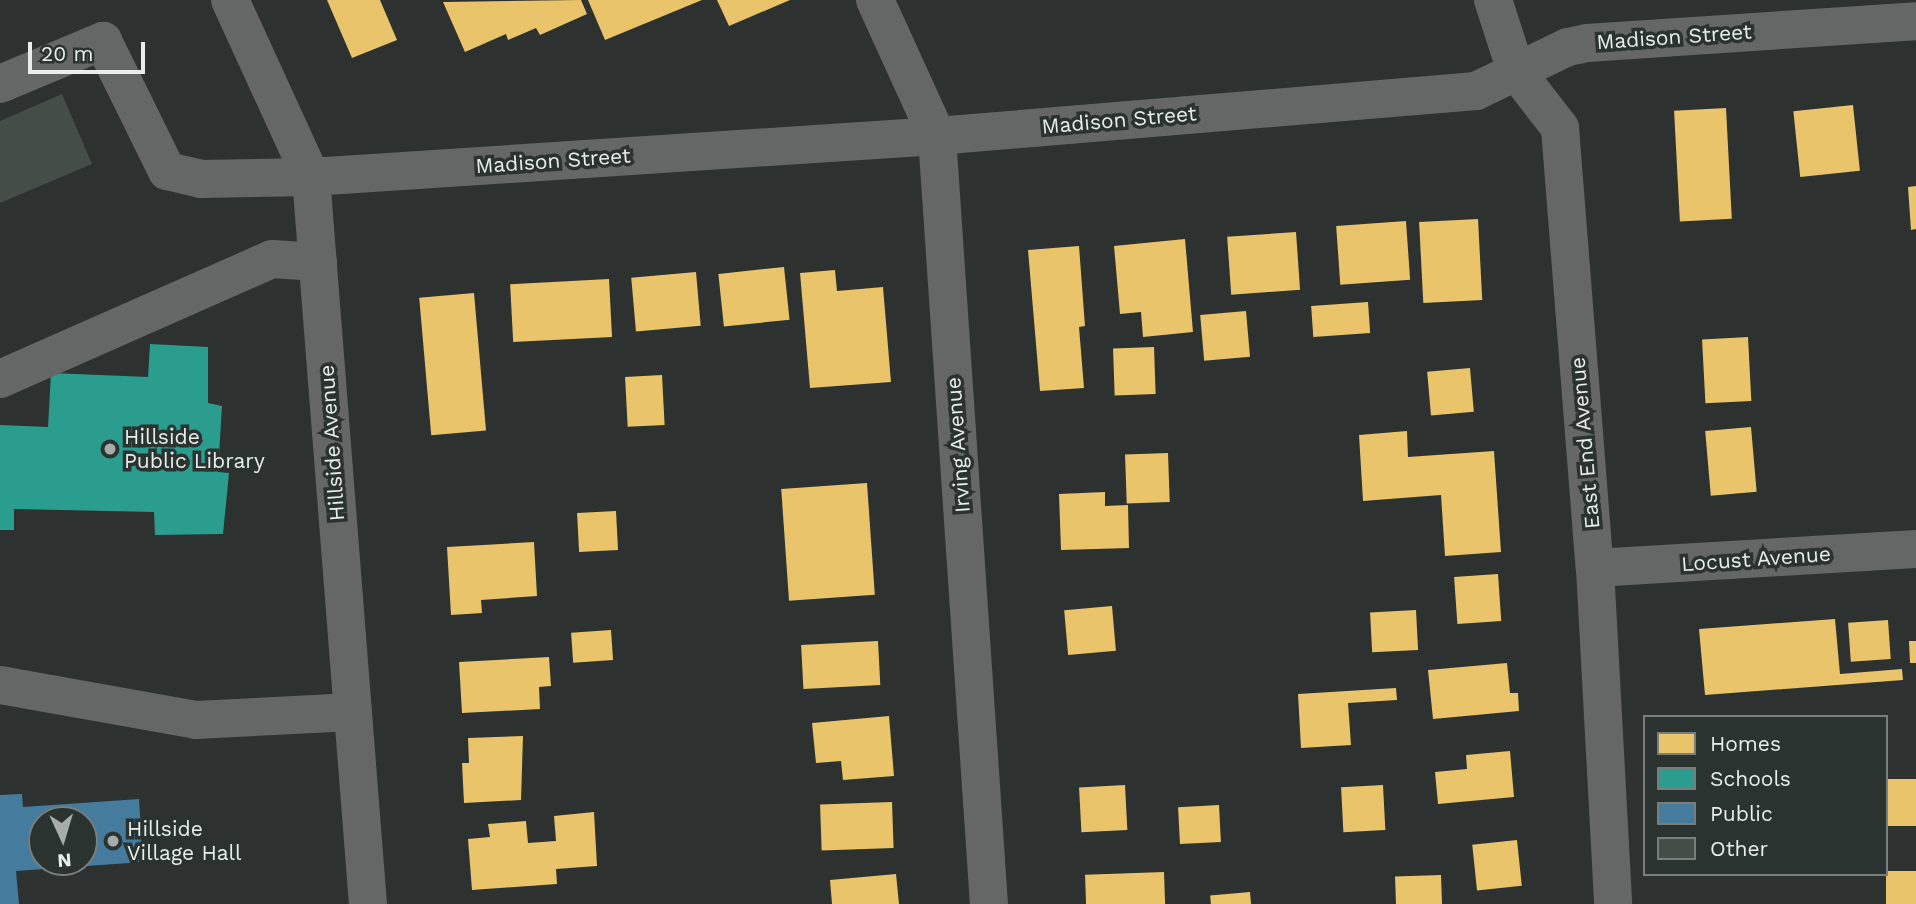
<!DOCTYPE html>
<style>
body{margin:0}
#map{position:relative;width:1916px;height:904px;overflow:hidden;background:#2d3130;font-family:"Work Sans",sans-serif}
div>[style]{position:absolute}
[style*='--x']{left:calc(var(--x)*1px);top:calc(var(--y)*1px);width:calc(var(--w)*1px);rotate:calc(var(--a)*1deg)}
.homes>*{inset:0;background:#e9c46a;transform-origin:0 0}
.schools>*{inset:0;background:#2a9d8f}
.public>*{inset:0;background:#457b9d}
.building>*{inset:0;background:#454d49}
.minor>*{height:38px;margin:-19px;padding:0 19px;transform-origin:19px;border-radius:19px;background:#656766}
.dots>*{width:19px;height:19px;translate:-50% -50%;box-sizing:border-box;border:4px solid #2b3331;border-radius:50%}
span{translate:-50% -50%;white-space:nowrap;text-align:center;line-height:1.15;-webkit-text-stroke:7px #2b3331;paint-order:stroke}
.street-label{font-size:21px;color:#e9eeed}
.poi-label{font-size:21px;color:#e9eeed}
.left{translate:0 -50%;text-align:left}
.legend{position:absolute;left:1643px;top:715px;width:245px;height:161px;box-sizing:border-box;background:#2b3331;border:2px solid #777e7c;margin:0;padding:9px 12px;list-style:none;font-size:21px;color:#e9eeed}
.legend li{display:flex;align-items:center;gap:14px;height:35px}
.legend b{width:35px;border:2px solid #777e7c}
.north{position:absolute;left:28px;top:806px;width:70px;height:70px;box-sizing:border-box;background:#2b3331;border:2px solid #777e7c;border-radius:50%;rotate:176deg;font-size:19px;font-weight:700;line-height:28px;text-align:center;color:#e9eeed}
.north::after{content:'';display:block;margin:auto;width:24px;height:32px;background:#a7acab;clip-path:polygon(50% 0,100% 100%,50% 72%,0 100%)}
.scale{position:absolute;left:28px;top:42px;width:117px;height:32px;box-sizing:border-box;border:4px solid #e9eeed;border-top:0;padding-left:9px;font-size:21px;line-height:24px;white-space:nowrap;color:#e9eeed;-webkit-text-stroke:5px #2b3331;paint-order:stroke}
</style>
<div id="map">
<div class="homes">
<i style="clip-path:polygon(327px 0,380px 0,397px 40px,352px 58px)"></i>
<i style="clip-path:polygon(581px 0,587px 14px,540px 35px,536px 28px,508px 40px,506px 34px,465px 52px,443px 2px)"></i>
<i style="clip-path:polygon(588px 0,702px 0,605px 40px)"></i>
<i style="clip-path:polygon(717px 0,790px 0,729px 26px)"></i>
<i style="left:1853px;top:105px;width:66px;height:60px;rotate:84deg"></i>
<i style="left:1726px;top:108px;width:111px;height:52px;rotate:87deg"></i>
<i style="clip-path:polygon(1916px 186px,1916px 229px,1911px 230px,1908px 187px)"></i>
<i style="left:1478px;top:219px;width:81px;height:59px;rotate:87deg"></i>
<i style="left:1406px;top:221px;width:59px;height:70px;rotate:86deg"></i>
<i style="left:1296px;top:232px;width:58px;height:69px;rotate:86deg"></i>
<i style="clip-path:polygon(1185px 239px,1193px 332px,1143px 337px,1141px 312px,1120px 314px,1114px 246px)"></i>
<i style="clip-path:polygon(1079px 246px,1085px 326px,1079px 327px,1084px 388px,1040px 391px,1028px 250px)"></i>
<i style="left:784px;top:267px;width:53px;height:66px;rotate:84deg"></i>
<i style="clip-path:polygon(835px 270px,837px 291px,883px 287px,891px 382px,810px 388px,800px 273px)"></i>
<i style="left:696px;top:272px;width:54px;height:65px;rotate:85deg"></i>
<i style="left:609px;top:279px;width:58px;height:99px;rotate:87deg"></i>
<i style="left:474px;top:293px;width:138px;height:55px;rotate:85deg"></i>
<i style="left:1368px;top:302px;width:31px;height:57px;rotate:86deg"></i>
<i style="left:1246px;top:311px;width:46px;height:46px;rotate:85deg"></i>
<i style="left:1748px;top:337px;width:64px;height:46px;rotate:87deg"></i>
<i style="left:1154px;top:347px;width:47px;height:41px;rotate:88deg"></i>
<i style="left:1470px;top:368px;width:44px;height:43px;rotate:85deg"></i>
<i style="left:662px;top:375px;width:50px;height:37px;rotate:87deg"></i>
<i style="left:1751px;top:427px;width:65px;height:46px;rotate:85deg"></i>
<i style="clip-path:polygon(1407px 431px,1408px 457px,1494px 451px,1501px 552px,1445px 556px,1441px 495px,1363px 501px,1359px 435px)"></i>
<i style="left:1168px;top:453px;width:49px;height:43px;rotate:88deg"></i>
<i style="left:867px;top:483px;width:112px;height:86px;rotate:86deg"></i>
<i style="clip-path:polygon(1105px 492px,1105px 506px,1128px 505px,1129px 548px,1061px 550px,1059px 494px)"></i>
<i style="left:616px;top:511px;width:39px;height:39px;rotate:87deg"></i>
<i style="clip-path:polygon(534px 542px,537px 596px,481px 600px,482px 613px,451px 615px,447px 547px)"></i>
<i style="left:1498px;top:574px;width:47px;height:44px;rotate:86deg"></i>
<i style="left:1112px;top:606px;width:45px;height:48px;rotate:85deg"></i>
<i style="left:1416px;top:610px;width:40px;height:46px;rotate:87deg"></i>
<i style="clip-path:polygon(1835px 619px,1840px 674px,1902px 669px,1903px 680px,1705px 695px,1699px 629px)"></i>
<i style="left:1888px;top:620px;width:39px;height:40px;rotate:86deg"></i>
<i style="left:611px;top:630px;width:30px;height:40px;rotate:86deg"></i>
<i style="left:878px;top:641px;width:44px;height:77px;rotate:87deg"></i>
<i style="clip-path:polygon(1909px 641px,1916px 641px,1916px 663px,1910px 663px)"></i>
<i style="clip-path:polygon(549px 657px,551px 686px,539px 687px,540px 709px,462px 713px,459px 662px)"></i>
<i style="clip-path:polygon(1507px 663px,1510px 693px,1518px 693px,1519px 711px,1433px 719px,1428px 670px)"></i>
<i style="clip-path:polygon(1396px 688px,1397px 700px,1348px 703px,1351px 745px,1301px 748px,1298px 694px)"></i>
<i style="clip-path:polygon(889px 716px,894px 776px,843px 780px,841px 761px,816px 763px,812px 723px)"></i>
<i style="clip-path:polygon(523px 736px,521px 800px,464px 803px,462px 763px,469px 763px,468px 738px)"></i>
<i style="clip-path:polygon(1510px 751px,1514px 797px,1438px 804px,1435px 772px,1467px 769px,1466px 755px)"></i>
<i style="left:1916px;top:779px;width:47px;height:29px;rotate:90deg"></i>
<i style="left:1125px;top:785px;width:45px;height:46px;rotate:87deg"></i>
<i style="left:1383px;top:785px;width:45px;height:42px;rotate:87deg"></i>
<i style="left:892px;top:802px;width:46px;height:72px;rotate:88deg"></i>
<i style="left:1219px;top:805px;width:37px;height:41px;rotate:87deg"></i>
<i style="clip-path:polygon(594px 812px,597px 866px,556px 869px,557px 884px,472px 890px,468px 839px,490px 837px,488px 824px,526px 821px,528px 843px,556px 841px,554px 816px)"></i>
<i style="left:1517px;top:840px;width:46px;height:45px;rotate:84deg"></i>
<i style="left:1916px;top:871px;width:33px;height:30px;rotate:90deg"></i>
<i style="left:1164px;top:872px;width:32px;height:79px;rotate:88deg"></i>
<i style="clip-path:polygon(896px 874px,899px 904px,832px 904px,830px 880px)"></i>
<i style="left:1441px;top:875px;width:29px;height:46px;rotate:88deg"></i>
<i style="left:1250px;top:892px;width:12px;height:40px;rotate:85deg"></i>
</div>
<div class="schools">
<i style="clip-path:polygon(150px 344px,208px 347px,208px 403px,222px 406px,218px 472px,229px 473px,223px 534px,155px 535px,154px 512px,14px 509px,14px 530px,0 530px,0 425px,48px 427px,51px 373px,148px 377px)"></i>
</div>
<div class="public">
<i style="clip-path:polygon(evenodd,22px 794px,23px 807px,139px 799px,143px 862px,16px 871px,19px 904px,0 904px,0 795px,22px 794px,42px 820px,84px 820px,84px 862px,42px 862px,42px 820px)"></i>
</div>
<div class="building">
<i style="clip-path:polygon(62px 94px,92px 164px,0 203px,0 121px)"></i>
</div>
<div class="minor">
<i style="--x:230;--y:0;--w:195;--a:65.4"></i>
<i style="--x:311;--y:177;--w:729;--a:85.52"></i>
<i style="--x:875;--y:0;--w:149;--a:65.5"></i>
<i style="--x:937;--y:136;--w:770;--a:86.13"></i>
<i style="--x:1493;--y:0;--w:75;--a:72.1"></i>
<i style="--x:1516;--y:71;--w:72;--a:52.3"></i>
<i style="--x:1560;--y:128;--w:441;--a:85.5"></i>
<i style="--x:1595;--y:568;--w:336;--a:86.9"></i>
<i style="--x:0;--y:84;--w:112;--a:-22.7"></i>
<i style="--x:103;--y:41;--w:145;--a:63.8"></i>
<i style="--x:167;--y:171;--w:35;--a:13"></i>
<i style="--x:201;--y:179;--w:110;--a:-1"></i>
<i style="--x:311;--y:177;--w:627;--a:-3.75"></i>
<i style="--x:937;--y:136;--w:541;--a:-4.77"></i>
<i style="--x:1476;--y:91;--w:102;--a:-25.6"></i>
<i style="--x:1568;--y:47;--w:19;--a:-12"></i>
<i style="--x:1587;--y:43;--w:330;--a:-3.8"></i>
<i style="--x:0;--y:379;--w:297;--a:-23.8"></i>
<i style="--x:272;--y:259;--w:46;--a:3.7"></i>
<i style="--x:1595;--y:568;--w:322;--a:-3.4"></i>
<i style="--x:0;--y:685;--w:199;--a:10.1"></i>
<i style="--x:196;--y:720;--w:157;--a:-2.9"></i>
</div>
<div class="dots">
<i style="left:110px;top:449px;background:#a7acab"></i>
<i style="left:113px;top:841px;background:#a7acab"></i>
</div>
<div class="street-label">
<span style="left:1674px;top:37px;rotate:-4deg">Madison Street</span>
<span style="left:1119px;top:120px;rotate:-5deg">Madison Street</span>
<span style="left:553px;top:161px;rotate:-4deg">Madison Street</span>
<span style="left:332px;top:443px;rotate:-94deg">Hillside Avenue</span>
<span style="left:1585px;top:443px;rotate:-95deg">East End Avenue</span>
<span style="left:958px;top:445px;rotate:-94deg">Irving Avenue</span>
<span style="left:1756px;top:559px;rotate:-4deg">Locust Avenue</span>
</div>
<div class="poi-label">
<span class="left" style="left:124px;top:449px">Hillside<br>Public Library</span>
<span class="left" style="left:127px;top:841px">Hillside<br>Village Hall</span>
</div>
<ul class="legend">
<li><b style="height:19px;background:#e9c46a"></b>Homes</li>
<li><b style="height:19px;background:#2a9d8f"></b>Schools</li>
<li><b style="height:19px;background:#457b9d"></b>Public</li>
<li><b style="height:19px;background:#454d49"></b>Other</li>
</ul>
<div class="north">N</div>
<div class="scale">20 m</div>
</div>
